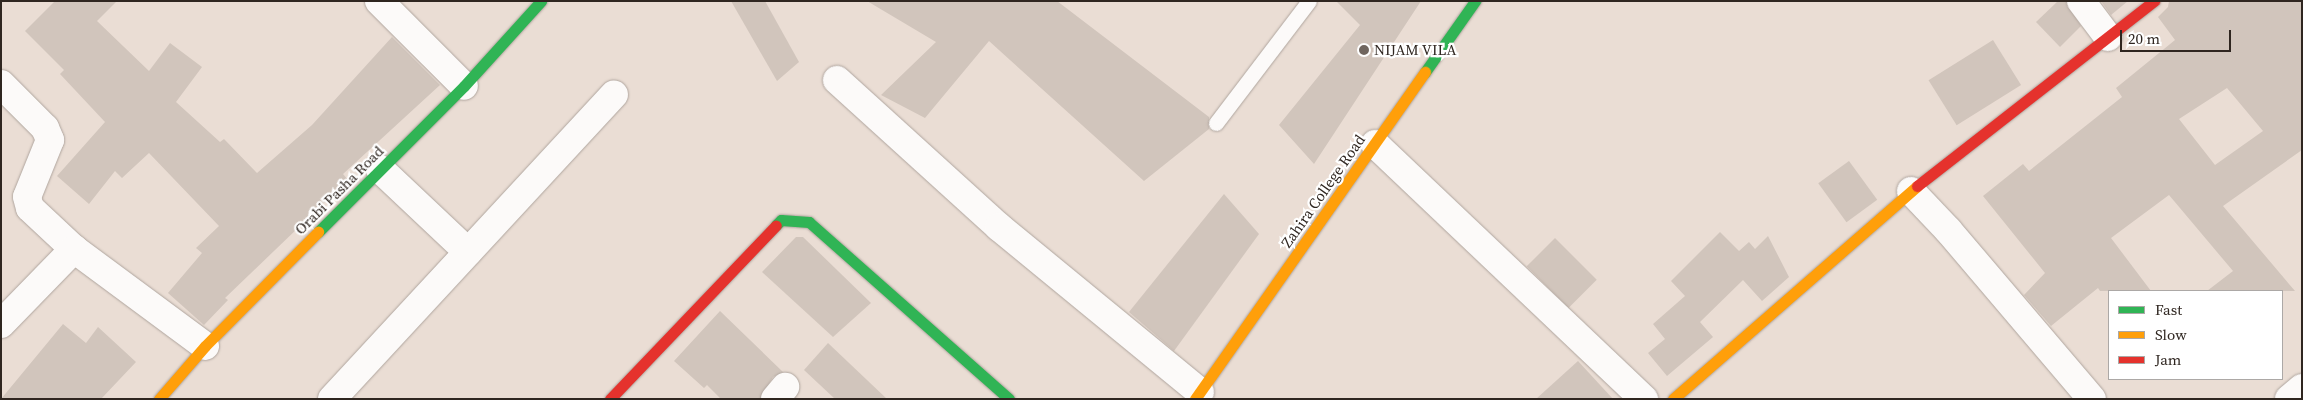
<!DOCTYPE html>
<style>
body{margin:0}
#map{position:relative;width:2303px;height:400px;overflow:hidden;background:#eaddd4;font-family:"Source Serif 4",serif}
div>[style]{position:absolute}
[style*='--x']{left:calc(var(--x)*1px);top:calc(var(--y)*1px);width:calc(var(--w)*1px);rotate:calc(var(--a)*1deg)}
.building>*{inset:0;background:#d1c5bc;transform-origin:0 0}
.roads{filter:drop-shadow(0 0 1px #afa59e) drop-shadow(0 0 1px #afa59e)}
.lane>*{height:15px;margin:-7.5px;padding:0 7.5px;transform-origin:7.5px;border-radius:7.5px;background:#fcfaf9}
.street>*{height:28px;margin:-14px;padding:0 14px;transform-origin:14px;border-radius:14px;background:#fcfaf9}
.fast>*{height:11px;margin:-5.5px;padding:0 5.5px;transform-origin:5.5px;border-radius:5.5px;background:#30b455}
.slow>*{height:11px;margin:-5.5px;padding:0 5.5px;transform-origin:5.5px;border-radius:5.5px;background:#ff9f0a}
.jam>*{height:11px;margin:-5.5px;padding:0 5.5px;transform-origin:5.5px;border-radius:5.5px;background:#e5322d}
.dots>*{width:14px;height:14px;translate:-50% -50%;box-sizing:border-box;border:2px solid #fff;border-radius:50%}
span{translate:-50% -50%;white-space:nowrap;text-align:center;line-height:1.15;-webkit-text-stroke:4.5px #fff;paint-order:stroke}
.poi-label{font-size:15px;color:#2f2620}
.left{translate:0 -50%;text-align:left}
.street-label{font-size:15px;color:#2f2620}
.frame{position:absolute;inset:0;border:2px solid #2f2620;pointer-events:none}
.legend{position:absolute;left:2108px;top:290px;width:175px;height:90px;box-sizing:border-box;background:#fff;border:1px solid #aca8a6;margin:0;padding:6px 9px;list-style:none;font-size:15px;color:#2f2620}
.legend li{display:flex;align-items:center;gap:10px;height:25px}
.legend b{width:25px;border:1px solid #aca8a6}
.scale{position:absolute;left:2120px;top:30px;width:111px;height:22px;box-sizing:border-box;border:2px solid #2f2620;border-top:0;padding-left:6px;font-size:15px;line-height:18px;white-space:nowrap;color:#2f2620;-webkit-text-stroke:4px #fff;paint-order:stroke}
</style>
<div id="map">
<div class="building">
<i style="clip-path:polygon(55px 1px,117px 1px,97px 21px,149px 71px,170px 43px,202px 67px,176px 102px,220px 142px,224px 139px,257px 173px,312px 125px,392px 37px,440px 85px,343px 174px,348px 180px,225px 298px,228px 300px,204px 325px,168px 293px,202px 253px,196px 248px,219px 226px,149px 153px,122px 178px,115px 171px,89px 204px,57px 176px,105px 122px,60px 74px,64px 70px,25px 31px)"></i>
<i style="clip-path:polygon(731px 1px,765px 1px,799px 62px,777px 81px)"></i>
<i style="clip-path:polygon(867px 1px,1057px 1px,1209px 117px,1209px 129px,1144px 181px,989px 41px,925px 118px,881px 95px,936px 42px)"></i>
<i style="clip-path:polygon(1336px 1px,1421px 1px,1314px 164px,1279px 125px,1360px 25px)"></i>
<i style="clip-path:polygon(2058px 1px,2066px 1px,2081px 26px,2060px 47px,2036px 22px)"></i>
<i style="clip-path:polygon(2101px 1px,2128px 1px,2111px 15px)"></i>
<i style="clip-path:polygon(evenodd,2169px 1px,2302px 1px,2302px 150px,2223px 206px,2295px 291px,2207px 291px,2233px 271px,2169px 195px,2111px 238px,2151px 291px,2100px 291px,2098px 288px,2051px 326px,2024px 295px,2045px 273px,1983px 196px,2023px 164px,2029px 171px,2122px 97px,2116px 88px,2175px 40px,2158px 17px,2168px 7px,2169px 1px,2227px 88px,2263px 131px,2215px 165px,2179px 119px,2227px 88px)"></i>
<i style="left:1993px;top:40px;width:53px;height:76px;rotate:58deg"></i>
<i style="left:1849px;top:161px;width:48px;height:38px;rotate:54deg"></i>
<i style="clip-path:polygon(1224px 194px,1259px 234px,1174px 351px,1129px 312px)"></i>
<i style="clip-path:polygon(1720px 232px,1739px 251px,1749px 242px,1755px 249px,1768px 236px,1789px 277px,1762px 301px,1743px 280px,1700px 322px,1713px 337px,1667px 376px,1648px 353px,1665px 339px,1653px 324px,1685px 296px,1671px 281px)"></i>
<i style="clip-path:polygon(796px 237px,803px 237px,871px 303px,833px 337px,762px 272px)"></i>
<i style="left:1555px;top:238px;width:59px;height:40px;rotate:45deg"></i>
<i style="clip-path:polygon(720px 311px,783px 372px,773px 377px,760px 399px,721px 399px,707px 385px,704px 388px,674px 361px)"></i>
<i style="clip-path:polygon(63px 324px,86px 343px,98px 327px,136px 362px,101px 399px,1px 399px)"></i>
<i style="clip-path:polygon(828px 343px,887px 399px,835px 399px,804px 370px)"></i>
<i style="clip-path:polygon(1578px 361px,1613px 399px,1536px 399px)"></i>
</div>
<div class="roads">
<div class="lane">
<i style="--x:1216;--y:123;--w:153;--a:-52.7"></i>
</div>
<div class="street">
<i style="--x:379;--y:1;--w:120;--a:45"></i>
<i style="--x:2081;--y:1;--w:45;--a:53.1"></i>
<i style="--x:837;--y:80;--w:219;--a:42.2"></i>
<i style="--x:999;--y:227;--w:260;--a:39.4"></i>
<i style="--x:1;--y:84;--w:62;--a:45"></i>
<i style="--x:45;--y:128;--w:13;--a:67"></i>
<i style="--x:50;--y:140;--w:61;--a:112"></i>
<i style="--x:27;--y:197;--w:11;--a:75"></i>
<i style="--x:30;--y:208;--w:60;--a:43"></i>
<i style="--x:74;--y:249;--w:163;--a:36.5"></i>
<i style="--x:1375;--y:144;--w:371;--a:43.5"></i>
<i style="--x:380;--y:169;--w:121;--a:43.3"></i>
<i style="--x:1911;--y:191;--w:54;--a:46.5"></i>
<i style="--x:1948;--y:230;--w:222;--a:49.6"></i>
<i style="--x:1;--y:324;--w:105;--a:-45.8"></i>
<i style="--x:332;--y:399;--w:415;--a:-47.2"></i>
<i style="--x:775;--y:399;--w:16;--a:-50"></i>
<i style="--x:2289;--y:399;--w:17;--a:-40"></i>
</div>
<div class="fast">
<i style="--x:1425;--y:72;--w:87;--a:-54.8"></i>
<i style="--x:776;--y:225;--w:7;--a:-45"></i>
<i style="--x:781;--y:220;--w:28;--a:4"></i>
<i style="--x:809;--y:222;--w:267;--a:41.5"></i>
<i style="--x:318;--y:232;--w:206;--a:-45"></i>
<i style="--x:464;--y:86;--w:115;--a:-47.8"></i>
</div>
<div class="slow">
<i style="--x:159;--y:399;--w:70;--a:-49"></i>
<i style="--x:205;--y:346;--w:161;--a:-45.3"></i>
<i style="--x:1195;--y:399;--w:400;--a:-54.9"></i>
<i style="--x:1673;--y:399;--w:324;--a:-41.1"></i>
</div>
<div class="jam">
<i style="--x:1917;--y:186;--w:301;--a:-38"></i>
<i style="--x:610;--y:399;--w:240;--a:-46.3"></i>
</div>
</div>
<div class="dots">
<i style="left:1364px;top:50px;background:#70665f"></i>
</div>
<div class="poi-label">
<span class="left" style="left:1374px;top:50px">NIJAM VILA</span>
</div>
<div class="street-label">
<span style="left:339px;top:190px;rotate:-45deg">Orabi Pasha Road</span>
<span style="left:1323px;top:191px;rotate:-55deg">Zahira College Road</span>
</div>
<div class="frame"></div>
<ul class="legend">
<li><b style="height:6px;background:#30b455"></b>Fast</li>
<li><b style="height:6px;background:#ff9f0a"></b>Slow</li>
<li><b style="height:6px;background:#e5322d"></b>Jam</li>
</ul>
<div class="scale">20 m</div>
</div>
